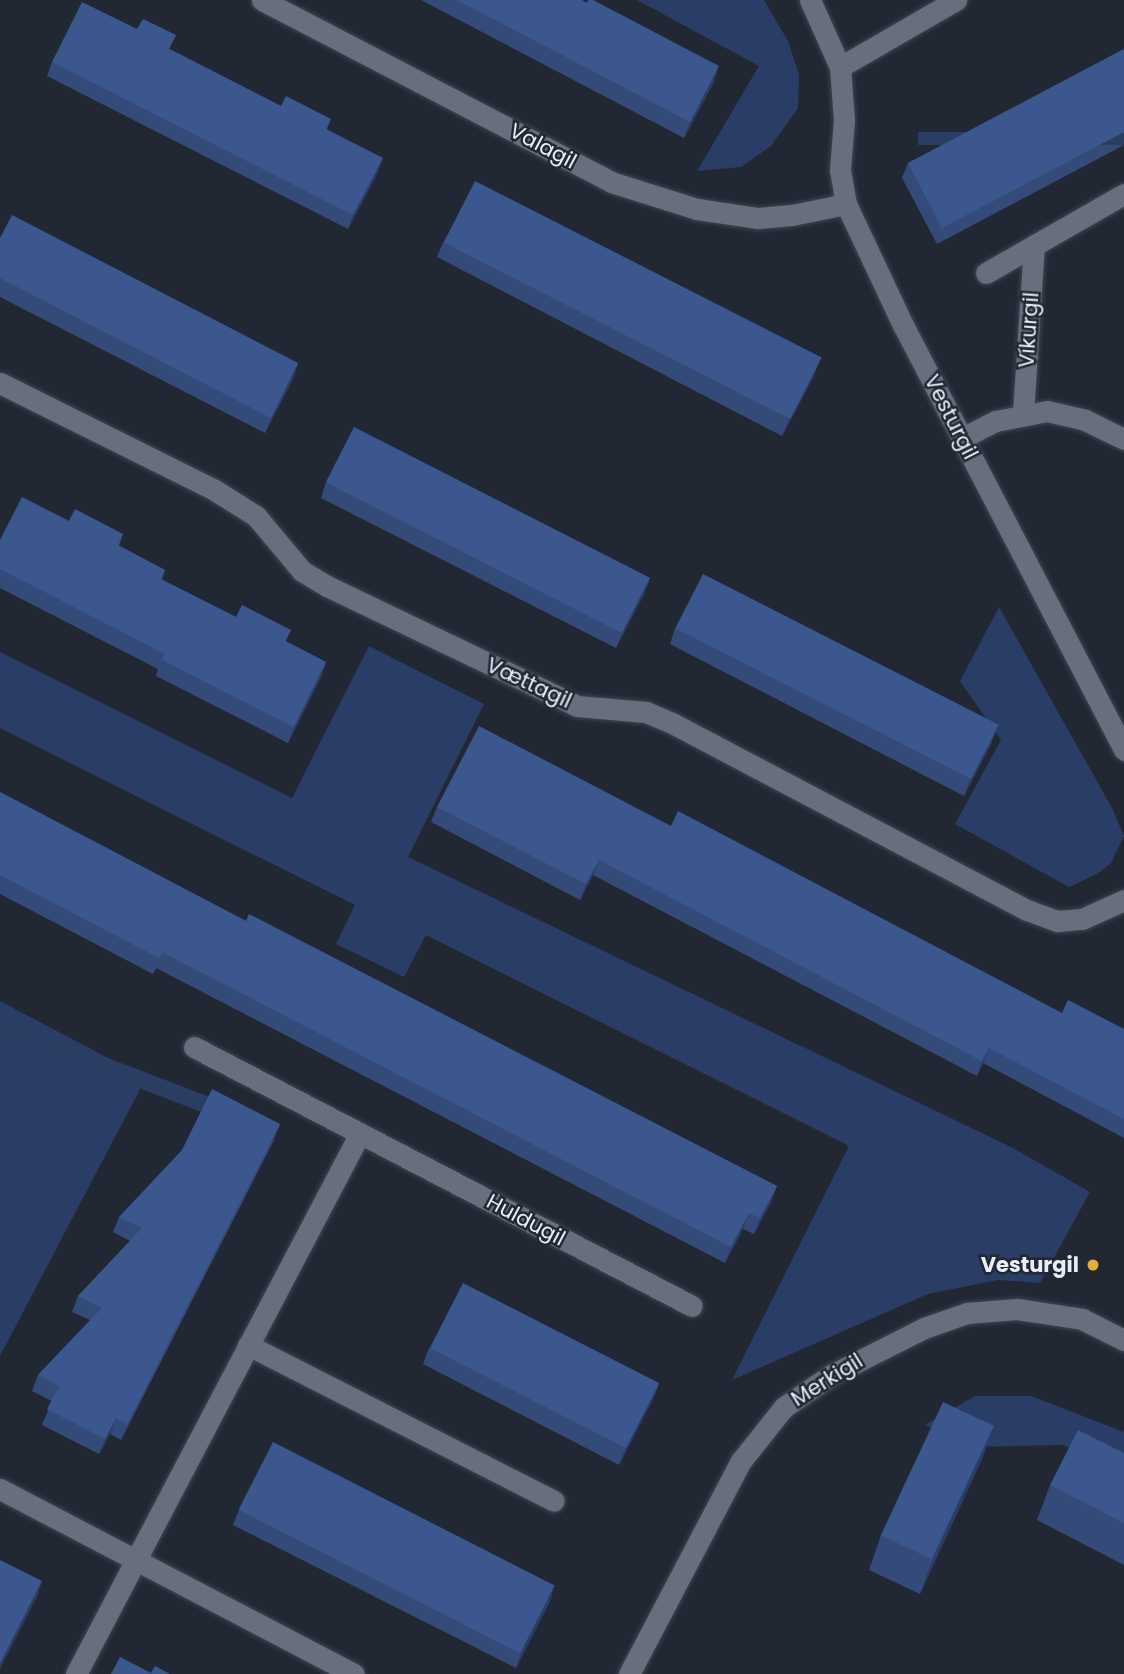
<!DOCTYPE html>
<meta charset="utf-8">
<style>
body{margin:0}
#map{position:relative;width:1124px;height:1674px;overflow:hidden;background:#212834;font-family:Poppins,sans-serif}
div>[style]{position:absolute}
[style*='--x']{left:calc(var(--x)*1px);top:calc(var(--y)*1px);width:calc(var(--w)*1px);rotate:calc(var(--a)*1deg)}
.green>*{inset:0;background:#293d66}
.roads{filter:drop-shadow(0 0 2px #404550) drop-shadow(0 0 2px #404550)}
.minor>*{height:21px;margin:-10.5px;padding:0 10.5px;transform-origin:10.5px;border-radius:10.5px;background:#676f7e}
.wall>*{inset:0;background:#344b7a}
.shaded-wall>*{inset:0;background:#2a3d63;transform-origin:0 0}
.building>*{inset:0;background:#3c578e;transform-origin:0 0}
.dots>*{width:19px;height:19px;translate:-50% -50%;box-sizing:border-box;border:4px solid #212834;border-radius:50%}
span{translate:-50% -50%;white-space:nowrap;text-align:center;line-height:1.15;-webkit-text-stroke:5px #212834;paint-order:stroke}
.street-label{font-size:21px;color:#e9eef6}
.poi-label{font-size:21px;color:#e9eef6;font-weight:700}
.right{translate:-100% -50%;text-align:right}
</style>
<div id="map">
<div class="green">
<i style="clip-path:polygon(637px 0,764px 0,788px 41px,799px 75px,798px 108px,771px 146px,741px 167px,697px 171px,759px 66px)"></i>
<i style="clip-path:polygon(999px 607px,1112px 808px,1124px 836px,1111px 863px,1097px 874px,1069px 887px,955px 824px,1001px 740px,960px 681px)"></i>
<i style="clip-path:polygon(369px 646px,484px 704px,408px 857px,1013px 1148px,1090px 1192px,1040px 1283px,998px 1280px,928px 1294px,732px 1380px,849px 1146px,426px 935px,404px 977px,336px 944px,355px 905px,0 728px,0 652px,292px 798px)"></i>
<i style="clip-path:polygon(0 1001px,146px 1078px,0 1356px)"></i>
<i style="clip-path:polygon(975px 1396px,1031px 1396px,1124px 1432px,1124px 1476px,1063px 1445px,971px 1447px,925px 1425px)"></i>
</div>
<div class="roads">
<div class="minor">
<i style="--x:262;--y:0;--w:394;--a:27.5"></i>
<i style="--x:611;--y:182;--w:90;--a:17.4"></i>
<i style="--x:697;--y:209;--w:62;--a:8.4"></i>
<i style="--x:758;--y:218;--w:34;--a:-5"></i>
<i style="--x:792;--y:215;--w:55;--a:-11.5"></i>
<i style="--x:810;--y:0;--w:73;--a:65.9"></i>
<i style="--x:840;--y:67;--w:53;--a:85.7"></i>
<i style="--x:844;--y:120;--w:50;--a:94.6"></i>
<i style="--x:840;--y:170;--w:35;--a:80"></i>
<i style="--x:846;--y:204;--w:134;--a:64.8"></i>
<i style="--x:903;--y:325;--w:479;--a:62.5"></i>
<i style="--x:840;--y:67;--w:134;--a:-30"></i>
<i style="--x:986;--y:273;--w:159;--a:-29.8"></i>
<i style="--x:0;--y:383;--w:238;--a:26.5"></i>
<i style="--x:213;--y:489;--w:51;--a:32.1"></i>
<i style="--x:256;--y:516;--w:72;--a:50.1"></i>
<i style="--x:302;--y:571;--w:29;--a:31"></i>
<i style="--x:327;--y:586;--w:277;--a:25.6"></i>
<i style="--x:577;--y:706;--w:69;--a:5"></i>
<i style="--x:646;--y:712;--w:28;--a:23"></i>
<i style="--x:672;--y:723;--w:401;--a:27.8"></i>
<i style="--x:1027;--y:910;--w:33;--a:20"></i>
<i style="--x:1058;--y:921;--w:24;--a:-5"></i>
<i style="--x:1082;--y:919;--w:46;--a:-24.3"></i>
<i style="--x:1023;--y:414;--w:169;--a:-86.3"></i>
<i style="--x:962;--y:438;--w:38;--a:-27"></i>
<i style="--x:996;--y:421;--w:52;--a:-11.1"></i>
<i style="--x:1047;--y:411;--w:39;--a:13"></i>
<i style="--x:1085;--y:420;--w:43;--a:26"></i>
<i style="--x:194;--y:1047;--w:561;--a:27.48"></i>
<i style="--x:248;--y:1345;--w:343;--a:27"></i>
<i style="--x:0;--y:1489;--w:399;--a:27.6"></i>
<i style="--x:76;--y:1674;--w:611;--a:-62.3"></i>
<i style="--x:629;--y:1674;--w:241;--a:-62.3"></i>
<i style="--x:741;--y:1461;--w:69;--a:-51.5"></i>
<i style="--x:784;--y:1407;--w:57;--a:-34.2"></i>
<i style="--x:831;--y:1375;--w:104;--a:-26.8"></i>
<i style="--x:924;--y:1328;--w:46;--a:-19.2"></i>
<i style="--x:967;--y:1313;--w:50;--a:-4.6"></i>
<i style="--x:1017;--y:1309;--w:66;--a:8.7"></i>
<i style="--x:1082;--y:1319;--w:47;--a:26.6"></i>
</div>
</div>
<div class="wall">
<i style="clip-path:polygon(421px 0,582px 0,714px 82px,684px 138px)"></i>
<i style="clip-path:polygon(170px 49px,281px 106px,331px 119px,327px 129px,378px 172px,348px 229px,47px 76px,52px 62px)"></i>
<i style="clip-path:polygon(1124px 49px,1124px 145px,937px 244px,902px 178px,908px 163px)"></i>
<i style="clip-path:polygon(0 238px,298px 363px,293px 379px,265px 433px,0 297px)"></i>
<i style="clip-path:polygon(443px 242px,814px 376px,782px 436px,437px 257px)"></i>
<i style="clip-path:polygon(326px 482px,650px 578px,644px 594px,616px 648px,321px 498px)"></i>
<i style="clip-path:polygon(69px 521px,123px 534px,119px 546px,165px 570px,162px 580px,236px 617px,291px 630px,286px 641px,326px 662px,321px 677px,288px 743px,156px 676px,158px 669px,0 588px,0 540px)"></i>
<i style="clip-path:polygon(675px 628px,992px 742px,964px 796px,670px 644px)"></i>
<i style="clip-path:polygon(0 792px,246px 921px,777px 1186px,771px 1202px,754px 1234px,743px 1229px,725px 1263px,156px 968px,153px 974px,0 894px)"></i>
<i style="clip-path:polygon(437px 807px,671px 826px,1062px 1013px,1124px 1029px,1124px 1138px,983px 1063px,977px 1076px,593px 875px,580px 900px,431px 822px)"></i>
<i style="clip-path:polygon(280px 1124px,274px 1140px,121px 1440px,110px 1434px,99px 1454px,42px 1425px,52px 1401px,32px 1391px,38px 1375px,90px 1320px,72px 1312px,78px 1296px,130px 1241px,113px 1232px,119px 1217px)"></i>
<i style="clip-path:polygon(429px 1348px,659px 1384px,653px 1399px,619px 1465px,423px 1364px)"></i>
<i style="clip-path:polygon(994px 1426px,981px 1461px,920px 1594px,869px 1570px,881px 1535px)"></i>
<i style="clip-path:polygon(1124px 1453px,1124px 1565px,1037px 1520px,1050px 1485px)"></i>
<i style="clip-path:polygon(239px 1510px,550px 1601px,516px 1668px,233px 1525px)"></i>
</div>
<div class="shaded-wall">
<i style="clip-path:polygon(719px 66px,714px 82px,684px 138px,690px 122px)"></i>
<i style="left:1124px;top:132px;width:13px;height:206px;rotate:90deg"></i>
<i style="clip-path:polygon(383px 158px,378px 172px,348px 229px,353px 215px)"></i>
<i style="clip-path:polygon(820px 360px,814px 376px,782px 436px,788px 421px)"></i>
<i style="clip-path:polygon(298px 363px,293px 379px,265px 433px,271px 418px)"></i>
<i style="clip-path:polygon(650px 578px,644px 594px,616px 648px,622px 633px)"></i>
<i style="clip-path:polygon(326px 662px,321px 677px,288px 743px,294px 727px)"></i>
<i style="clip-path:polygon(998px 726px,992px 742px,964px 796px,970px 780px)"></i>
<i style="clip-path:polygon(599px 860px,593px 875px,580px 900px,586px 884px)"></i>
<i style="clip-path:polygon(989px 1048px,983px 1063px,977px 1076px,982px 1061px)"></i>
<i style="left:280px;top:1124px;width:17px;height:337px;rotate:111deg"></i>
<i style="clip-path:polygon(777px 1186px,771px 1202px,754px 1234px,760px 1218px)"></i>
<i style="clip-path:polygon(749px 1213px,743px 1229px,725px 1263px,731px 1247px)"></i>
<i style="clip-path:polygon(659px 1384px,653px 1399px,619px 1465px,625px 1449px)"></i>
<i style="clip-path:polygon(116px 1418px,110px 1434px,99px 1454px,105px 1439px)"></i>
<i style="clip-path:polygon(994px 1426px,981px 1461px,920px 1594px,933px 1558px)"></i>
<i style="clip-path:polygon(42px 1581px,37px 1597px,0 1669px,0 1664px)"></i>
<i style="clip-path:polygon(555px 1585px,550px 1601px,516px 1668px,521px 1652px)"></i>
</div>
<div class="building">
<i style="clip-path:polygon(457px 0,582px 0,587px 3px,588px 0,593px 0,719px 66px,690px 122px)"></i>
<i style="clip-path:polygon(82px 2px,137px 29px,143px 19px,176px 35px,169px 49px,281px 106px,286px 96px,331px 119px,326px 129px,383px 158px,353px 215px,52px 62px)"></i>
<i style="clip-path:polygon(1124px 49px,1124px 132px,942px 228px,908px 163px)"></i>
<i style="left:475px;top:181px;width:389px;height:69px;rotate:27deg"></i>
<i style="clip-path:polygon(12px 215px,298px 363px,271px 418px,0 278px,0 238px)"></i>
<i style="left:354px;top:427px;width:332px;height:62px;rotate:27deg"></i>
<i style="clip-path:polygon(22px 497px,69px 521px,75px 509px,123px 534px,118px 545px,165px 570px,161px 579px,236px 617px,242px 605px,291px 630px,285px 641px,326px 662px,294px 727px,162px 660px,165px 654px,0 569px,0 540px)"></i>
<i style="left:703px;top:574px;width:332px;height:61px;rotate:27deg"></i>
<i style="clip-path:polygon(479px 726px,671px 826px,678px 811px,1062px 1013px,1068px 1000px,1124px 1029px,1124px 1119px,989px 1048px,982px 1061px,599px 860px,586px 884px,437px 807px)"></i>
<i style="clip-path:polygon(0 792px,246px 921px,249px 914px,777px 1186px,760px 1218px,749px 1213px,731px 1247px,162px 952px,159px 958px,0 875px)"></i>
<i style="clip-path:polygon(212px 1089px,280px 1124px,127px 1424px,116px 1418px,105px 1439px,47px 1409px,59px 1386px,38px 1375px,102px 1308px,78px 1296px,142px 1228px,119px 1217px,182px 1150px)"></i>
<i style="left:463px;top:1283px;width:220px;height:73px;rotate:27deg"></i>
<i style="left:943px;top:1402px;width:56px;height:147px;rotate:25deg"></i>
<i style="clip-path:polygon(1078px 1430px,1124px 1453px,1124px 1523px,1050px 1485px)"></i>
<i style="left:273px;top:1442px;width:316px;height:76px;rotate:27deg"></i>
<i style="clip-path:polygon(0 1560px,42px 1581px,0 1664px)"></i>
<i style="clip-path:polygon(120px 1657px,151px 1673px,155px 1666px,170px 1674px,111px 1674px)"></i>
</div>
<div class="dots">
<i style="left:1093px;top:1265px;background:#e3ae35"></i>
</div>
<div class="street-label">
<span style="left:543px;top:146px;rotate:28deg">Valagil</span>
<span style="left:1029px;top:330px;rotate:-86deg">Víkurgil</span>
<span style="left:951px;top:417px;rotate:63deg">Vesturgil</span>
<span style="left:529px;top:683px;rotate:25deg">Vættagil</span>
<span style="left:526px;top:1220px;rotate:28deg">Huldugil</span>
<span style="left:827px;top:1380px;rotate:-32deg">Merkigil</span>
</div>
<div class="poi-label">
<span class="right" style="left:1079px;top:1265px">Vesturgil</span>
</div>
</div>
